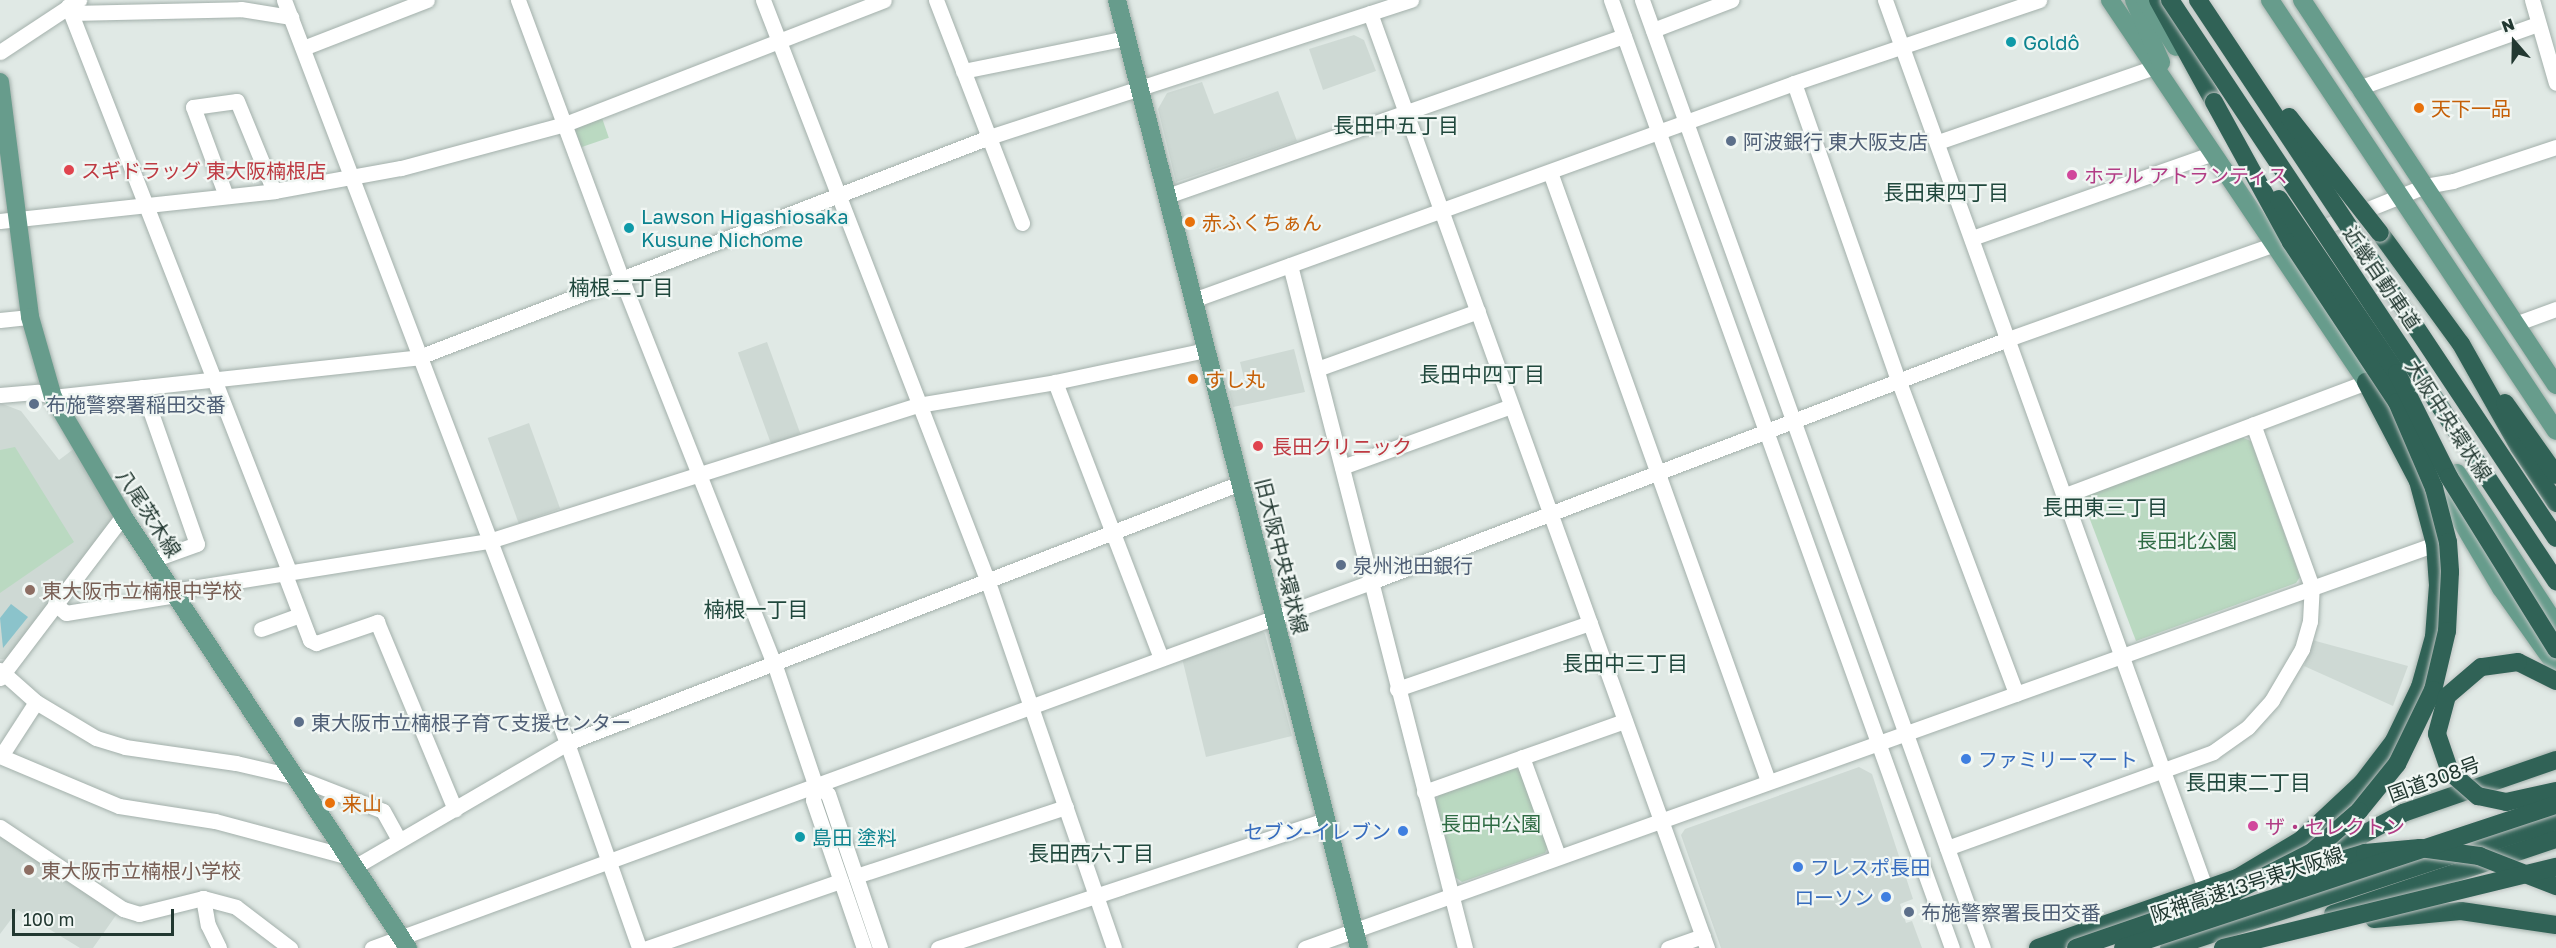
<!DOCTYPE html>
<meta charset="utf-8">
<style>
body{margin:0}
#map{position:relative;width:2556px;height:948px;overflow:hidden;background:#e0e9e5;font-family:"Golos Text","Noto Sans JP",sans-serif}
div>[style]{position:absolute}
[style*='--x']{left:calc(var(--x)*1px);top:calc(var(--y)*1px);width:calc(var(--w)*1px);rotate:calc(var(--a)*1deg)}
.built>*{inset:0;background:#ced9d4;transform-origin:0 0}
.green>*{inset:0;background:#bad9c1;transform-origin:0 0}
.water>*{inset:0;background:#8bc3cb}
.roads{filter:drop-shadow(0 0 2px #a3b0ab) drop-shadow(0 0 2px #a3b0ab)}
.minor>*{height:15px;margin:-7.5px;padding:0 7.5px;transform-origin:7.5px;border-radius:7.5px;background:#fff}
.major>*{height:18px;margin:-9px;padding:0 9px;transform-origin:9px;border-radius:9px;background:#679c8c}
.highway>*{height:18px;margin:-9px;padding:0 9px;transform-origin:9px;border-radius:9px;background:#306256}
.bridges{filter:drop-shadow(0 0 2px #bdc3c1) drop-shadow(0 0 2px #bdc3c1)}
.highway-bridge>*{height:18px;margin:-9px;padding:0 9px;transform-origin:9px;border-radius:9px;background:#306256}
.dots>*{width:16px;height:16px;translate:-50% -50%;box-sizing:border-box;border:3px solid #f0f6f3;border-radius:50%}
span{translate:-50% -50%;white-space:nowrap;text-align:center;line-height:1.15;-webkit-text-stroke:4.5px #f0f6f3;paint-order:stroke}
.culture-label{font-size:20px;color:#0d838f}
.left{translate:0 -50%;text-align:left}
.food-label{font-size:20px;color:#c56008}
.service-label{font-size:20px;color:#4e5e75}
.health-label{font-size:20px;color:#be3a42}
.hotel-label{font-size:20px;color:#b23c85}
.street-label{font-size:20px;color:#223831}
.park-label{font-size:20px;color:#2f6c44}
.education-label{font-size:20px;color:#785e54}
.shop-label{font-size:20px;color:#366cbe}
.right{translate:-100% -50%;text-align:right}
.neighbourhood-label{font-size:21px;color:#20483d}
.north{position:absolute;left:2484px;top:12px;width:60px;height:60px;-webkit-text-stroke:4px #f0f6f3;paint-order:stroke;rotate:340deg;font-size:16px;font-weight:700;line-height:24px;text-align:center;color:#223831}
.north::after{content:'';display:block;margin:auto;width:21px;height:27px;background:#223831;clip-path:polygon(50% 0,100% 100%,50% 72%,0 100%)}
.scale{position:absolute;left:12px;top:909px;width:162px;height:27px;box-sizing:border-box;border:3px solid #223831;border-top:0;padding-left:8px;font-size:18px;line-height:21px;white-space:nowrap;color:#223831;-webkit-text-stroke:4px #f0f6f3;paint-order:stroke}
</style>
<div id="map">
<div class="built">
<i style="clip-path:polygon(1354px 35px,1364px 40px,1376px 71px,1323px 90px,1309px 49px)"></i>
<i style="clip-path:polygon(1202px 82px,1214px 114px,1278px 91px,1297px 141px,1176px 182px,1158px 109px,1167px 93px)"></i>
<i style="left:767px;top:342px;width:98px;height:31px;rotate:70deg"></i>
<i style="clip-path:polygon(1294px 349px,1305px 392px,1233px 407px,1229px 391px,1246px 386px,1240px 362px)"></i>
<i style="clip-path:polygon(0 403px,21px 411px,59px 460px,75px 448px,113px 511px,112px 521px,7px 659px,0 659px)"></i>
<i style="left:529px;top:423px;width:91px;height:44px;rotate:70deg"></i>
<i style="clip-path:polygon(1261px 629px,1265px 634px,1292px 736px,1206px 757px,1182px 658px)"></i>
<i style="clip-path:polygon(2312px 640px,2408px 666px,2393px 706px,2304px 666px)"></i>
<i style="clip-path:polygon(1859px 767px,1872px 774px,1913px 899px,1900px 904px,1906px 923px,1912px 921px,1922px 948px,1721px 948px,1681px 835px,1685px 829px)"></i>
<i style="clip-path:polygon(0 830px,119px 911px,93px 948px,80px 948px,18px 910px,0 934px)"></i>
</div>
<div class="green">
<i style="left:601px;top:115px;width:24px;height:30px;rotate:71deg"></i>
<i style="clip-path:polygon(2241px 437px,2251px 441px,2300px 577px,2296px 583px,2136px 641px,2083px 501px,2085px 494px)"></i>
<i style="clip-path:polygon(15px 447px,74px 542px,0 593px,0 450px)"></i>
<i style="clip-path:polygon(1512px 767px,1521px 771px,1549px 844px,1545px 853px,1462px 882px,1455px 877px,1435px 802px,1440px 793px)"></i>
</div>
<div class="water">
<i style="clip-path:polygon(11px 604px,28px 617px,3px 648px,0 618px)"></i>
</div>
<div class="roads">
<div class="minor">
<i style="--x:284;--y:0;--w:795;--a:69.15"></i>
<i style="--x:567;--y:743;--w:217;--a:70.6"></i>
<i style="--x:518;--y:0;--w:299;--a:69.6"></i>
<i style="--x:622;--y:280;--w:412;--a:68.4"></i>
<i style="--x:774;--y:663;--w:128;--a:71.3"></i>
<i style="--x:815;--y:784;--w:16;--a:97"></i>
<i style="--x:813;--y:800;--w:157;--a:71"></i>
<i style="--x:763;--y:0;--w:624;--a:68.86"></i>
<i style="--x:988;--y:582;--w:387;--a:71"></i>
<i style="--x:936;--y:0;--w:239;--a:68.9"></i>
<i style="--x:1611;--y:0;--w:1007;--a:70.22"></i>
<i style="--x:1642;--y:0;--w:1007;--a:70.22"></i>
<i style="--x:1885;--y:0;--w:946;--a:70.17"></i>
<i style="--x:2532;--y:0;--w:86;--a:73.9"></i>
<i style="--x:68;--y:6;--w:607;--a:68.64"></i>
<i style="--x:71;--y:13;--w:170;--a:-1.3"></i>
<i style="--x:241;--y:9;--w:51;--a:9.1"></i>
<i style="--x:1370;--y:13;--w:994;--a:70.18"></i>
<i style="--x:1653;--y:30;--w:84;--a:-21"></i>
<i style="--x:303;--y:48;--w:133;--a:-21.2"></i>
<i style="--x:0;--y:52;--w:95;--a:-33.4"></i>
<i style="--x:963;--y:71;--w:166;--a:-11.4"></i>
<i style="--x:1794;--y:83;--w:317;--a:70.7"></i>
<i style="--x:1899;--y:382;--w:333;--a:69.4"></i>
<i style="--x:2358;--y:88;--w:191;--a:-19.6"></i>
<i style="--x:1938;--y:142;--w:230;--a:-19.1"></i>
<i style="--x:1550;--y:172;--w:647;--a:70.3"></i>
<i style="--x:226;--y:196;--w:95;--a:-110.3"></i>
<i style="--x:193;--y:107;--w:44;--a:-7.8"></i>
<i style="--x:237;--y:101;--w:97;--a:67.7"></i>
<i style="--x:1167;--y:196;--w:484;--a:-19.3"></i>
<i style="--x:0;--y:221;--w:276;--a:-6.2"></i>
<i style="--x:274;--y:191;--w:129;--a:-10.3"></i>
<i style="--x:401;--y:168;--w:170;--a:-15"></i>
<i style="--x:565;--y:124;--w:342;--a:-21.2"></i>
<i style="--x:2311;--y:232;--w:123;--a:-22"></i>
<i style="--x:2425;--y:186;--w:28;--a:-10"></i>
<i style="--x:2453;--y:181;--w:108;--a:-18.3"></i>
<i style="--x:1972;--y:238;--w:253;--a:-19.4"></i>
<i style="--x:1290;--y:265;--w:705;--a:75.63"></i>
<i style="--x:1193;--y:300;--w:639;--a:-19.85"></i>
<i style="--x:1794;--y:83;--w:259;--a:-18.7"></i>
<i style="--x:0;--y:320;--w:30;--a:-6"></i>
<i style="--x:2515;--y:324;--w:44;--a:-20.1"></i>
<i style="--x:1317;--y:369;--w:171;--a:-19.8"></i>
<i style="--x:1055;--y:382;--w:293;--a:69"></i>
<i style="--x:142;--y:387;--w:166;--a:70.7"></i>
<i style="--x:197;--y:544;--w:48;--a:160.4"></i>
<i style="--x:0;--y:395;--w:38;--a:-5"></i>
<i style="--x:38;--y:392;--w:16;--a:18"></i>
<i style="--x:53;--y:397;--w:368;--a:-6.2"></i>
<i style="--x:419;--y:357;--w:611;--a:-21.1"></i>
<i style="--x:989;--y:137;--w:444;--a:-18"></i>
<i style="--x:1342;--y:467;--w:180;--a:-19.8"></i>
<i style="--x:2063;--y:496;--w:324;--a:-20.6"></i>
<i style="--x:284;--y:572;--w:73;--a:69.1"></i>
<i style="--x:310;--y:640;--w:7;--a:27"></i>
<i style="--x:316;--y:643;--w:65;--a:-19"></i>
<i style="--x:377;--y:622;--w:203;--a:67.4"></i>
<i style="--x:173;--y:591;--w:320;--a:-9"></i>
<i style="--x:489;--y:541;--w:450;--a:-17.6"></i>
<i style="--x:918;--y:405;--w:139;--a:-9.5"></i>
<i style="--x:1055;--y:382;--w:154;--a:-12"></i>
<i style="--x:55;--y:604;--w:14;--a:39"></i>
<i style="--x:66;--y:613;--w:111;--a:-9.3"></i>
<i style="--x:261;--y:629;--w:41;--a:-19.7"></i>
<i style="--x:0;--y:670;--w:48;--a:41.6"></i>
<i style="--x:36;--y:702;--w:70;--a:31"></i>
<i style="--x:96;--y:738;--w:30;--a:17"></i>
<i style="--x:125;--y:747;--w:112;--a:8.2"></i>
<i style="--x:236;--y:763;--w:62;--a:13.1"></i>
<i style="--x:296;--y:777;--w:93;--a:21.3"></i>
<i style="--x:383;--y:811;--w:33;--a:61"></i>
<i style="--x:0;--y:678;--w:203;--a:-52.8"></i>
<i style="--x:1397;--y:689;--w:204;--a:-18.9"></i>
<i style="--x:0;--y:756;--w:129;--a:22.8"></i>
<i style="--x:119;--y:806;--w:97;--a:8.9"></i>
<i style="--x:215;--y:821;--w:136;--a:15"></i>
<i style="--x:1;--y:756;--w:64;--a:-57.1"></i>
<i style="--x:1522;--y:757;--w:105;--a:70"></i>
<i style="--x:815;--y:784;--w:16;--a:38"></i>
<i style="--x:828;--y:794;--w:163;--a:71.3"></i>
<i style="--x:1424;--y:792;--w:213;--a:-19.5"></i>
<i style="--x:0;--y:827;--w:148;--a:33.7"></i>
<i style="--x:123;--y:909;--w:17;--a:17"></i>
<i style="--x:139;--y:914;--w:66;--a:-14"></i>
<i style="--x:203;--y:898;--w:34;--a:15"></i>
<i style="--x:236;--y:907;--w:68;--a:37.2"></i>
<i style="--x:1947;--y:848;--w:283;--a:-19.8"></i>
<i style="--x:2213;--y:752;--w:43;--a:-35.5"></i>
<i style="--x:2248;--y:727;--w:36;--a:-48"></i>
<i style="--x:2272;--y:700;--w:59;--a:-59.5"></i>
<i style="--x:2302;--y:649;--w:29;--a:-74"></i>
<i style="--x:2310;--y:621;--w:34;--a:-87"></i>
<i style="--x:2312;--y:587;--w:173;--a:-109.9"></i>
<i style="--x:356;--y:866;--w:244;--a:-30.2"></i>
<i style="--x:567;--y:743;--w:721;--a:-21.12"></i>
<i style="--x:856;--y:876;--w:221;--a:-18.2"></i>
<i style="--x:203;--y:898;--w:27;--a:80"></i>
<i style="--x:208;--y:925;--w:25;--a:64"></i>
<i style="--x:372;--y:948;--w:1064;--a:-20.12"></i>
<i style="--x:1371;--y:582;--w:682;--a:-20.88"></i>
<i style="--x:2008;--y:339;--w:292;--a:-19.6"></i>
<i style="--x:647;--y:948;--w:205;--a:-19.1"></i>
<i style="--x:938;--y:948;--w:409;--a:-18.3"></i>
<i style="--x:1305;--y:948;--w:1200;--a:-19.67"></i>
<i style="--x:1668;--y:948;--w:37;--a:-19"></i>
</div>
<div class="major">
<i style="--x:1117;--y:0;--w:978;--a:75.68"></i>
<i style="--x:2110;--y:0;--w:475;--a:56.1"></i>
<i style="--x:2134;--y:0;--w:68;--a:66.5"></i>
<i style="--x:2145;--y:0;--w:56;--a:56.6"></i>
<i style="--x:2270;--y:0;--w:517;--a:56.43"></i>
<i style="--x:2302;--y:0;--w:461;--a:56.6"></i>
<i style="--x:0;--y:82;--w:237;--a:82.7"></i>
<i style="--x:30;--y:317;--w:83;--a:74"></i>
<i style="--x:53;--y:397;--w:138;--a:59.5"></i>
<i style="--x:123;--y:516;--w:518;--a:56.59"></i>
<i style="--x:2432;--y:472;--w:135;--a:59.3"></i>
<i style="--x:2501;--y:588;--w:95;--a:54.8"></i>
<i style="--x:2457;--y:473;--w:181;--a:56.9"></i>
</div>
<div class="highway">
<i style="--x:2158;--y:0;--w:116;--a:61.2"></i>
<i style="--x:2380;--y:233;--w:137;--a:53.9"></i>
<i style="--x:2461;--y:344;--w:118;--a:60.6"></i>
<i style="--x:2519;--y:447;--w:67;--a:56.5"></i>
<i style="--x:2505;--y:403;--w:88;--a:54.7"></i>
<i style="--x:2302;--y:867;--w:115;--a:-28.1"></i>
<i style="--x:2403;--y:813;--w:162;--a:-19.1"></i>
<i style="--x:2234;--y:880;--w:78;--a:-30.8"></i>
<i style="--x:2301;--y:840;--w:83;--a:-43.1"></i>
<i style="--x:2362;--y:783;--w:53;--a:-52.7"></i>
<i style="--x:2394;--y:741;--w:60;--a:-64.3"></i>
<i style="--x:2420;--y:687;--w:52;--a:-74.4"></i>
<i style="--x:2434;--y:637;--w:52;--a:-85.6"></i>
<i style="--x:2438;--y:585;--w:41;--a:-94.2"></i>
<i style="--x:2435;--y:544;--w:65;--a:-105.1"></i>
<i style="--x:2418;--y:481;--w:112;--a:-117.7"></i>
<i style="--x:2333;--y:914;--w:235;--a:-18.6"></i>
<i style="--x:2374;--y:919;--w:87;--a:-5.3"></i>
<i style="--x:2461;--y:911;--w:96;--a:8.4"></i>
<i style="--x:2038;--y:948;--w:217;--a:-19.4"></i>
<i style="--x:2169;--y:948;--w:407;--a:-18.2"></i>
</div>
</div>
<div class="bridges">
<div class="highway-bridge">
<i style="--x:2170;--y:0;--w:698;--a:56.4"></i>
<i style="--x:2198;--y:0;--w:646;--a:56.36"></i>
<i style="--x:2214;--y:102;--w:160;--a:61.2"></i>
<i style="--x:2291;--y:242;--w:192;--a:56.5"></i>
<i style="--x:2397;--y:402;--w:94;--a:66.7"></i>
<i style="--x:2434;--y:488;--w:56;--a:75.5"></i>
<i style="--x:2448;--y:542;--w:30;--a:86"></i>
<i style="--x:2450;--y:572;--w:59;--a:92.9"></i>
<i style="--x:2447;--y:631;--w:61;--a:103.3"></i>
<i style="--x:2433;--y:690;--w:82;--a:115.9"></i>
<i style="--x:2397;--y:764;--w:60;--a:129"></i>
<i style="--x:2359;--y:811;--w:62;--a:138.9"></i>
<i style="--x:2312;--y:852;--w:101;--a:152.9"></i>
<i style="--x:2289;--y:117;--w:147;--a:51.9"></i>
<i style="--x:2279;--y:199;--w:210;--a:55.9"></i>
<i style="--x:2397;--y:373;--w:116;--a:63.4"></i>
<i style="--x:2449;--y:477;--w:203;--a:58.1"></i>
<i style="--x:2556;--y:681;--w:42;--a:-153.4"></i>
<i style="--x:2518;--y:662;--w:37;--a:172"></i>
<i style="--x:2481;--y:667;--w:45;--a:139.5"></i>
<i style="--x:2447;--y:696;--w:39;--a:105"></i>
<i style="--x:2437;--y:734;--w:40;--a:71.1"></i>
<i style="--x:2450;--y:772;--w:37;--a:41"></i>
<i style="--x:2478;--y:796;--w:29;--a:12"></i>
<i style="--x:2506;--y:802;--w:51;--a:-12.4"></i>
<i style="--x:2285;--y:877;--w:84;--a:-16.7"></i>
<i style="--x:2365;--y:853;--w:55;--a:-5.2"></i>
<i style="--x:2420;--y:848;--w:60;--a:7.7"></i>
<i style="--x:2479;--y:856;--w:83;--a:21.3"></i>
<i style="--x:2076;--y:948;--w:166;--a:-19"></i>
<i style="--x:2123;--y:948;--w:453;--a:-18.3"></i>
<i style="--x:2223;--y:948;--w:343;--a:-13.7"></i>
</div>
</div>
<div class="dots">
<i style="left:2011px;top:42px;background:#0f9aa8"></i>
<i style="left:2419px;top:108px;background:#e8710a"></i>
<i style="left:1731px;top:141px;background:#5c6f8a"></i>
<i style="left:69px;top:170px;background:#e0444e"></i>
<i style="left:2072px;top:175px;background:#d1479c"></i>
<i style="left:1190px;top:222px;background:#e8710a"></i>
<i style="left:629px;top:228px;background:#0f9aa8"></i>
<i style="left:1193px;top:379px;background:#e8710a"></i>
<i style="left:34px;top:404px;background:#5c6f8a"></i>
<i style="left:1258px;top:446px;background:#e0444e"></i>
<i style="left:1341px;top:565px;background:#5c6f8a"></i>
<i style="left:30px;top:590px;background:#8d6e63"></i>
<i style="left:299px;top:722px;background:#5c6f8a"></i>
<i style="left:1966px;top:759px;background:#3f7fe0"></i>
<i style="left:330px;top:803px;background:#e8710a"></i>
<i style="left:2253px;top:826px;background:#d1479c"></i>
<i style="left:1403px;top:831px;background:#3f7fe0"></i>
<i style="left:800px;top:837px;background:#0f9aa8"></i>
<i style="left:1798px;top:867px;background:#3f7fe0"></i>
<i style="left:29px;top:870px;background:#8d6e63"></i>
<i style="left:1886px;top:897px;background:#3f7fe0"></i>
<i style="left:1909px;top:912px;background:#5c6f8a"></i>
</div>
<div class="culture-label">
<span class="left" style="left:2023px;top:42px">Goldô</span>
<span class="left" style="left:641px;top:228px">Lawson Higashiosaka<br>Kusune Nichome</span>
<span class="left" style="left:812px;top:837px">島田 塗料</span>
</div>
<div class="food-label">
<span class="left" style="left:2431px;top:108px">天下一品</span>
<span class="left" style="left:1202px;top:222px">赤ふくちぁん</span>
<span class="left" style="left:1205px;top:379px">すし丸</span>
<span class="left" style="left:342px;top:803px">来山</span>
</div>
<div class="service-label">
<span class="left" style="left:1743px;top:141px">阿波銀行 東大阪支店</span>
<span class="left" style="left:46px;top:404px">布施警察署稲田交番</span>
<span class="left" style="left:1353px;top:565px">泉州池田銀行</span>
<span class="left" style="left:311px;top:722px">東大阪市立楠根子育て支援センター</span>
<span class="left" style="left:1921px;top:912px">布施警察署長田交番</span>
</div>
<div class="health-label">
<span class="left" style="left:81px;top:170px">スギドラッグ 東大阪楠根店</span>
<span class="left" style="left:1272px;top:446px">長田クリニック</span>
</div>
<div class="hotel-label">
<span class="left" style="left:2084px;top:175px">ホテル アトランティス</span>
<span class="left" style="left:2265px;top:826px">ザ・セレクトン</span>
</div>
<div class="street-label">
<span style="left:2382px;top:278px;rotate:56deg">近畿自動車道</span>
<span style="left:2449px;top:420px;rotate:57deg">大阪中央環状線</span>
<span style="left:149px;top:513px;rotate:57deg">八尾茨木線</span>
<span style="left:1282px;top:556px;rotate:76deg">旧大阪中央環状線</span>
<span style="left:2434px;top:779px;rotate:-20deg">国道308号</span>
<span style="left:2247px;top:884px;rotate:-18deg">阪神高速13号東大阪線</span>
</div>
<div class="park-label">
<span style="left:2187px;top:540px">長田北公園</span>
<span style="left:1491px;top:823px">長田中公園</span>
</div>
<div class="education-label">
<span class="left" style="left:42px;top:590px">東大阪市立楠根中学校</span>
<span class="left" style="left:41px;top:870px">東大阪市立楠根小学校</span>
</div>
<div class="shop-label">
<span class="left" style="left:1978px;top:759px">ファミリーマート</span>
<span class="right" style="left:1391px;top:831px">セブン-イレブン</span>
<span class="left" style="left:1810px;top:867px">フレスポ長田</span>
<span class="right" style="left:1874px;top:897px">ローソン</span>
</div>
<div class="neighbourhood-label">
<span style="left:1396px;top:125px">長田中五丁目</span>
<span style="left:1946px;top:192px">長田東四丁目</span>
<span style="left:621px;top:287px">楠根二丁目</span>
<span style="left:1482px;top:374px">長田中四丁目</span>
<span style="left:2105px;top:507px">長田東三丁目</span>
<span style="left:756px;top:609px">楠根一丁目</span>
<span style="left:1625px;top:663px">長田中三丁目</span>
<span style="left:2248px;top:782px">長田東二丁目</span>
<span style="left:1091px;top:853px">長田西六丁目</span>
</div>
<div class="north">N</div>
<div class="scale">100 m</div>
</div>
